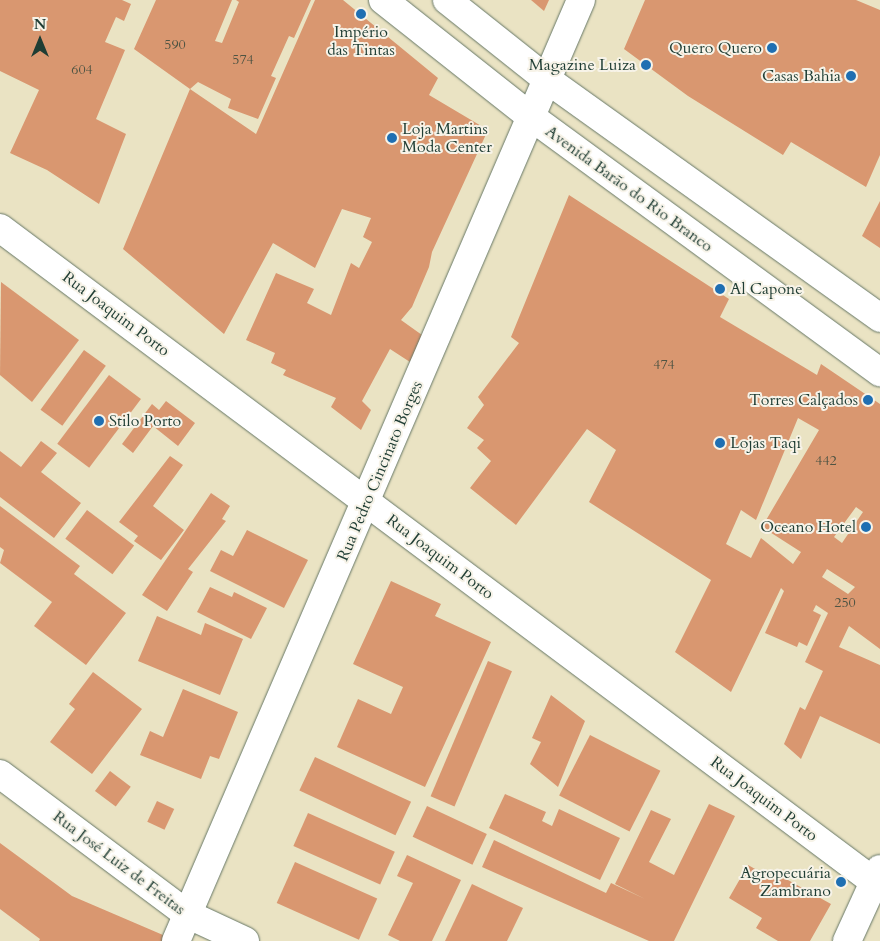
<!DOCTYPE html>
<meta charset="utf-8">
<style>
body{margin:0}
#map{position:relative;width:880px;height:941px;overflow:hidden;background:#eae3c3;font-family:Cardo,serif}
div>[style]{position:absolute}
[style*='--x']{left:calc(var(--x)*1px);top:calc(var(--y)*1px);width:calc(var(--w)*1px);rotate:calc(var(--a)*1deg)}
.building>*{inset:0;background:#d99770;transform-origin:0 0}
.roads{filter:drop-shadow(0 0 1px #676) drop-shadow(0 0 1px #676)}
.street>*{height:28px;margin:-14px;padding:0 14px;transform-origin:14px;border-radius:14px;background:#fff}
.secondary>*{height:28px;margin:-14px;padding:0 14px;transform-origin:14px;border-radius:14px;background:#fff}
.dots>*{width:14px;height:14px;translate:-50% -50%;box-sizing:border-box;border:2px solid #f7f3e8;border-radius:50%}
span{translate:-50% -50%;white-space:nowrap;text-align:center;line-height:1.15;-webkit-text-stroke:4px #f7f3e8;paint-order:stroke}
.number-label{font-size:14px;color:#4e5443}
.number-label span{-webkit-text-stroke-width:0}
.poi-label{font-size:16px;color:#1f3d34}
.right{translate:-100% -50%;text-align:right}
.left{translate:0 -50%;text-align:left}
.street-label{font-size:16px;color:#1f3d34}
.north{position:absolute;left:15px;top:15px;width:50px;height:50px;-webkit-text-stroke:4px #f7f3e8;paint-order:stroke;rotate:0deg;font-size:14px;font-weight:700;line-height:20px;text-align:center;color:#1f3d34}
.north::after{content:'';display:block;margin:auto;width:18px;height:22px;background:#1f3d34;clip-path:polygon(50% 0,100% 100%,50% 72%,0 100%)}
</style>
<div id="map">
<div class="building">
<i style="clip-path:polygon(0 0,122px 0,131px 4px,124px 21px,116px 17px,105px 42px,125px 50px,96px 119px,126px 134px,99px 204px,47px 170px,10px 153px,39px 90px,0 71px)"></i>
<i style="clip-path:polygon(156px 0,232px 0,215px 41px,222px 43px,239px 2px,236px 0,311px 0,294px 38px,289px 36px,271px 76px,276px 78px,258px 119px,228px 108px,231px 99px,198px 82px,190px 89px,134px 49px)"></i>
<i style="clip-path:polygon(315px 0,343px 0,438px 78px,429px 95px,488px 130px,432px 252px,429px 267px,412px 307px,401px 320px,422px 335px,410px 362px,390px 349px,362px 401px,371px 410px,361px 430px,331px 407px,336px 398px,283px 375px,286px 370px,271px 363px,275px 353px,246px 340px,276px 273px,314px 289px,307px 303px,331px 315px,351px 263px,359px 268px,372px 242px,363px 237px,371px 218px,342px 209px,315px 268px,273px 243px,224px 334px,123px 249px,190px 89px,256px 134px)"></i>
<i style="clip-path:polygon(531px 0,549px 0,544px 11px)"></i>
<i style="clip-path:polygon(645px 0,856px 0,880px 10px,880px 155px,866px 187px,791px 142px,783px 155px,688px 96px,624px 49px)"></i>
<i style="clip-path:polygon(evenodd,569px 195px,729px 299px,720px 317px,817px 375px,821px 364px,880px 404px,880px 649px,849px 626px,839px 647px,880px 665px,880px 744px,820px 716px,801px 759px,784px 744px,800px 707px,805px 710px,823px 671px,805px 662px,828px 613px,816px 605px,813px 611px,821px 615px,807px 646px,799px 642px,797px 647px,765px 633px,784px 591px,781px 588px,731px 692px,675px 652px,711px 580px,589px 502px,616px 450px,587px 429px,516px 525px,470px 488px,491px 461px,477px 448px,484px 440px,467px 428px,484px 405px,478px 397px,519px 343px,511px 337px,569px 195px,798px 418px,819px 430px,762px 527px,801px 552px,793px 564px,761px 538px,751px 558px,726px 544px,741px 510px,756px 520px,798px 418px,569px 195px,856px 507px,863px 512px,842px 543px,834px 537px,856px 507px,569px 195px,827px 569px,855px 587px,848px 594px,822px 577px,827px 569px)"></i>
<i style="clip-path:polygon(880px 201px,880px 248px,862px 236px)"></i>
<i style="clip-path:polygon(1px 282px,79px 340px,32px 402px,0 375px)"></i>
<i style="left:84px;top:350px;width:27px;height:74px;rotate:36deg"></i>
<i style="left:109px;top:375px;width:40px;height:86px;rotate:37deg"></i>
<i style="clip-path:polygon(166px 401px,195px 423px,178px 446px,153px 426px,133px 453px,122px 444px,152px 404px,159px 410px)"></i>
<i style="clip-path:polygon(41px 441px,57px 453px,41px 472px,81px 503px,54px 538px,0 497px,0 451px,21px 467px)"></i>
<i style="clip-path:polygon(170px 456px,183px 465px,153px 506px,184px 530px,161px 560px,134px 541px,138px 536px,119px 522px)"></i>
<i style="clip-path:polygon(211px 493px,230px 506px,222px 519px,226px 521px,188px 569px,193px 572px,167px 611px,142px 595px)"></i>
<i style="clip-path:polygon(0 506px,80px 566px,74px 574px,126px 613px,86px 665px,34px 626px,52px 602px,0 563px,4px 550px,0 547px)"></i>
<i style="left:87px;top:510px;width:59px;height:36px;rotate:37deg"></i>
<i style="clip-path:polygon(247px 530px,308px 560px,284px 608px,210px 571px,221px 550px,233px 556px)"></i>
<i style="clip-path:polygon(391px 581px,441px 604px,435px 616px,491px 642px,425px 787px,337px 747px,358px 699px,391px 714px,403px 687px,353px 664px)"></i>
<i style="clip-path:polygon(210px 587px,232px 597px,234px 592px,267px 608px,251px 639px,197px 612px)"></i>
<i style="clip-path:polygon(157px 616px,201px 635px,205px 623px,243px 639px,220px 695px,138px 661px)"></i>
<i style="left:488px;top:661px;width:26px;height:147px;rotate:23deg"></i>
<i style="clip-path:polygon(93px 672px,142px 709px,92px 774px,50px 742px,75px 709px,69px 704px)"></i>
<i style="clip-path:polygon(183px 689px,238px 712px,219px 759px,210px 756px,201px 779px,140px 755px,150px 731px,163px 737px)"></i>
<i style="clip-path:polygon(551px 695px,585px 721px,558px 787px,530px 764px,541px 742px,532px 738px)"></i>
<i style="left:590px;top:735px;width:79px;height:68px;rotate:27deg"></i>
<i style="left:315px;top:757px;width:106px;height:37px;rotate:25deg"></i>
<i style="left:110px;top:771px;width:26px;height:25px;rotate:37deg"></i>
<i style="clip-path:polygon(505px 794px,546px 812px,542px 821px,552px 826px,559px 809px,620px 838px,600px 880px,489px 828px)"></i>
<i style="left:157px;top:801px;width:19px;height:23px;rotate:25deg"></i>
<i style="clip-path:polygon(709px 804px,735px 816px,674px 941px,649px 941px,482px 867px,494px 840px,606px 893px,611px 883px,645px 899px,615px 884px,651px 810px,671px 819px,649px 862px,674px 875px)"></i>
<i style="left:427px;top:806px;width:66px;height:34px;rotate:25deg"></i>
<i style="left:308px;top:813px;width:95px;height:36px;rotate:24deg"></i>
<i style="clip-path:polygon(0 843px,72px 896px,170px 938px,165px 941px,39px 941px,40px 939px,0 909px)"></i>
<i style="clip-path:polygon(407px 855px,461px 880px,432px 941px,400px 941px,388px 935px,413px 883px,397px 876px)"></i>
<i style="left:295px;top:862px;width:90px;height:45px;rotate:24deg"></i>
<i style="clip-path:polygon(748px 865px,775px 880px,779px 875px,831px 904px,810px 941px,778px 941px,756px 928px,762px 918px,729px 898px)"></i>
<i style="clip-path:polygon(472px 884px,523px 908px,507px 941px,445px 941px)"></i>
</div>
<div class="roads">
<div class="street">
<i style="--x:0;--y:228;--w:1099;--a:36.79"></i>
<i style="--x:0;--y:774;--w:234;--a:36.8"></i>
<i style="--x:187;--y:914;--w:64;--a:25"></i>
<i style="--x:176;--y:941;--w:1024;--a:-66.71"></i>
<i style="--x:847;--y:941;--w:79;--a:-65.4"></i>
</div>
<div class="secondary">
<i style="--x:383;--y:0;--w:187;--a:38.3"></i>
<i style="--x:530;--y:116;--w:434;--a:36.2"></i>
<i style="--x:447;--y:0;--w:125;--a:38.5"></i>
<i style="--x:545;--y:78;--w:412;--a:35.6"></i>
</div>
</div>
<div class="dots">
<i style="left:361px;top:14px;background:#1f6fb2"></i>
<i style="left:772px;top:48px;background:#1f6fb2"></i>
<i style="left:646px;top:65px;background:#1f6fb2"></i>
<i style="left:851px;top:76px;background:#1f6fb2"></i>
<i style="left:392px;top:138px;background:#1f6fb2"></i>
<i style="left:720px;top:289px;background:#1f6fb2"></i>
<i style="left:868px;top:400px;background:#1f6fb2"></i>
<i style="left:99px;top:421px;background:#1f6fb2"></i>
<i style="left:720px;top:443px;background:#1f6fb2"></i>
<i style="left:866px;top:527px;background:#1f6fb2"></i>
<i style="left:841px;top:882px;background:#1f6fb2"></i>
</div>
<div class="number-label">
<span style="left:175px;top:45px">590</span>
<span style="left:243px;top:60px">574</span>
<span style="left:82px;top:70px">604</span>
<span style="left:664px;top:365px">474</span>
<span style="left:826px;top:461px">442</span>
<span style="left:845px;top:603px">250</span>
</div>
<div class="poi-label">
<span style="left:361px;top:41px">Império<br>das Tintas</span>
<span class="right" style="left:762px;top:48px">Quero Quero</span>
<span class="right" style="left:636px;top:65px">Magazine Luiza</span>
<span class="right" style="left:841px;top:76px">Casas Bahia</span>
<span class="left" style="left:402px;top:138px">Loja Martins<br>Moda Center</span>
<span class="left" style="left:730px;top:289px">Al Capone</span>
<span class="right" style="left:858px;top:400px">Torres Calçados</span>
<span class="left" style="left:109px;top:421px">Stilo Porto</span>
<span class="left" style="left:730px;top:443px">Lojas Taqi</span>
<span class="right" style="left:856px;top:527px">Oceano Hotel</span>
<span class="right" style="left:831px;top:882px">Agropecuária<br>Zambrano</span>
</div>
<div class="street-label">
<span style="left:629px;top:189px;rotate:36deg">Avenida Barão do Rio Branco</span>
<span style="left:116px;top:314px;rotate:37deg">Rua Joaquim Porto</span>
<span style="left:380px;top:471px;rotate:-67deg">Rua Pedro Cincinato Borges</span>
<span style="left:440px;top:557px;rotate:37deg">Rua Joaquim Porto</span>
<span style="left:764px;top:799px;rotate:37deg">Rua Joaquim Porto</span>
<span style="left:119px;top:863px;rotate:37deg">Rua José Luiz de Freitas</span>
</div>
<div class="north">N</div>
</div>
